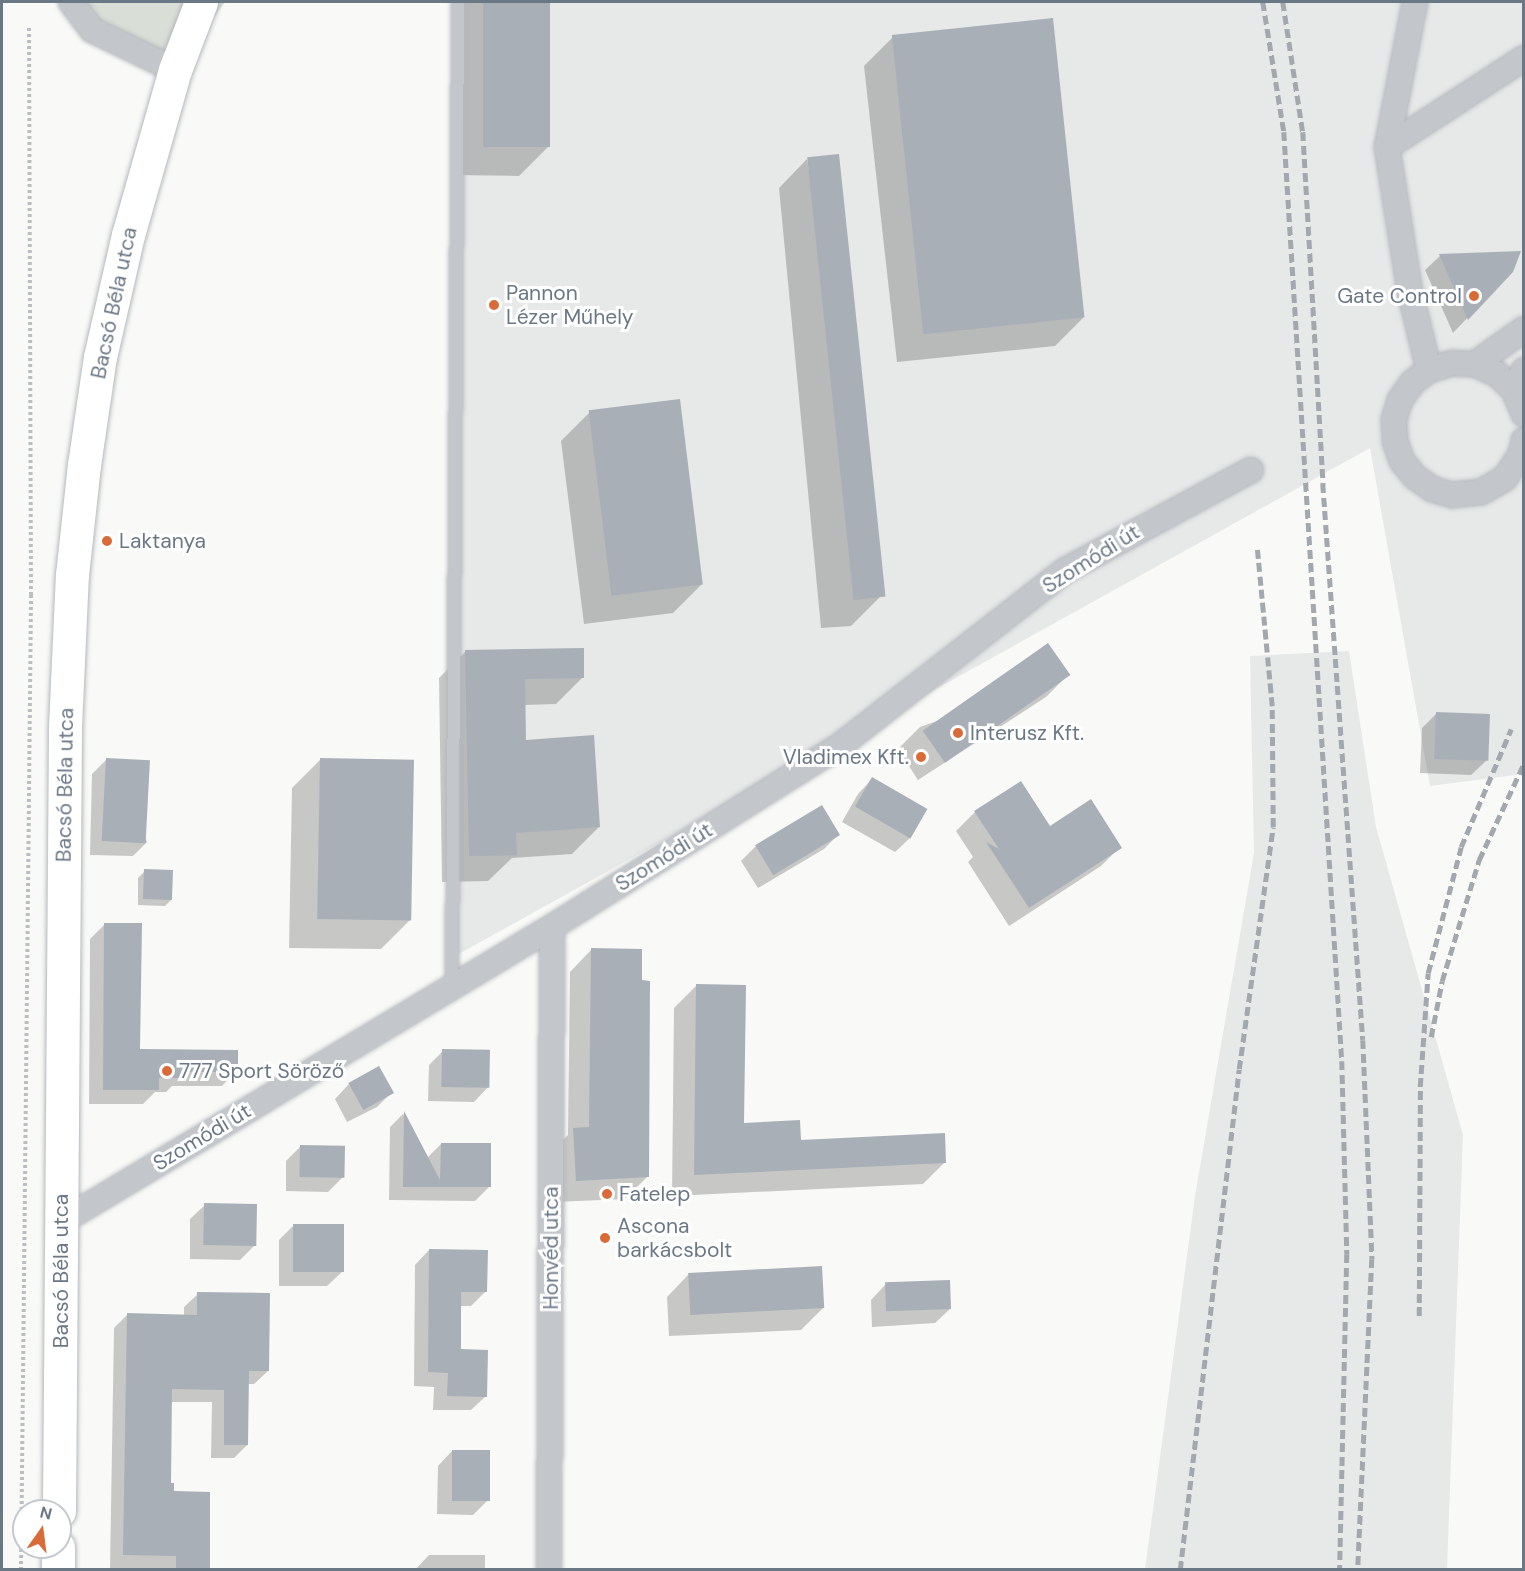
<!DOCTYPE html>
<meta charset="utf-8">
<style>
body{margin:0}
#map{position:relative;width:1525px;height:1571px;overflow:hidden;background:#f9f9f7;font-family:"DM Sans",sans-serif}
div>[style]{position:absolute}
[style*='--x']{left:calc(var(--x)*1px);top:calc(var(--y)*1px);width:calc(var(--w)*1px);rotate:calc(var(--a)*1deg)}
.built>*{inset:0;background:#e7e8e8}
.green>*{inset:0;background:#d9ded7}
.shadow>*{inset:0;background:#0003}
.building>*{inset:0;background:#a8afb6;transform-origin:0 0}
.path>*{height:4px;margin-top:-2px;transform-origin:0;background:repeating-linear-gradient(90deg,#bbbec0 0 3px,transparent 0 6px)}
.roads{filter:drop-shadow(0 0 2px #b4b8bd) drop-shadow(0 0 2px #b4b8bd)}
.service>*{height:12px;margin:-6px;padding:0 6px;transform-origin:6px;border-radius:6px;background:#c3c6ca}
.minor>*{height:24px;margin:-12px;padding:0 12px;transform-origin:12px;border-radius:12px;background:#c3c6ca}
.primary>*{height:33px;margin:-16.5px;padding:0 16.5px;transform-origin:16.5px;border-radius:16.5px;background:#fff}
.rail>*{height:4.5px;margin-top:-2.25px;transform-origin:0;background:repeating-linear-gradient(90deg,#a2a8ae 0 9px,transparent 0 13.5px)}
.dots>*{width:16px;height:16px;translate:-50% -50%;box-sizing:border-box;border:3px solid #fff;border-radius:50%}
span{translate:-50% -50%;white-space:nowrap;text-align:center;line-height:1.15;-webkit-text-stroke:6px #fff;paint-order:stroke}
.poi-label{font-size:21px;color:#6a7886}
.left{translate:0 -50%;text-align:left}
.right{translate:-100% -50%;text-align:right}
.street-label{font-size:21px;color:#6a7886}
.frame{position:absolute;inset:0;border:3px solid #6a7886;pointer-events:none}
.north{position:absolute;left:12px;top:1499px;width:60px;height:60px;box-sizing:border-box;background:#fff;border:2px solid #c3c9cf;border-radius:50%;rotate:14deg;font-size:16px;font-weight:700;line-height:24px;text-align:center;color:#6a7886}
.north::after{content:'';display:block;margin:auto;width:21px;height:27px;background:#d96b38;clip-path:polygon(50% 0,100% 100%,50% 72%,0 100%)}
</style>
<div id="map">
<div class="built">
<i style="clip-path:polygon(464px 2px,1523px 2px,1523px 774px,1430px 786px,1370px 448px,457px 955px)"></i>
<i style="clip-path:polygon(1349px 651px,1376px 827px,1463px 1135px,1447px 1569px,1145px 1569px,1195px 1196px,1254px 853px,1250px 656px)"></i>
</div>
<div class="green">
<i style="clip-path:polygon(71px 2px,225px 2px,175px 70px)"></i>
</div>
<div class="shadow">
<i style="clip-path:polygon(455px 2px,549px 2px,548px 147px,519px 176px,454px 175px)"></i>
<i style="clip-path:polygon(893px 37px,1084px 317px,1055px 346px,897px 362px,864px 66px)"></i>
<i style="clip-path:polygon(807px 159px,880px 597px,851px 626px,821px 628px,779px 188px)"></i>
<i style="clip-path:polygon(1519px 252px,1512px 271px,1453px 333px,1425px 270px,1440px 256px)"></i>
<i style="clip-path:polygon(590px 412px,702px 584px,673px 613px,584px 624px,561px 441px)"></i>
<i style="clip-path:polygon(466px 651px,583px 677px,556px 704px,524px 705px,524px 741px,599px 827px,572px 854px,512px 858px,488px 881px,442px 882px,439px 678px)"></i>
<i style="clip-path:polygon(1068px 675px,1046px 697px,918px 780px,898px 749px,920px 727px)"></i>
<i style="clip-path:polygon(1437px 713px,1486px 761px,1471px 775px,1420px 773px,1422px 728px)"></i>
<i style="clip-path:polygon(321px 759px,410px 920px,381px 949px,289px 948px,292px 788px)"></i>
<i style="clip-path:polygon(106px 760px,147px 842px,133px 856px,90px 855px,92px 774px)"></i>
<i style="clip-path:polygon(872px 779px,926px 810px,910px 838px,895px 852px,842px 822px,858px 794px)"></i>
<i style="clip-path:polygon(822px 807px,838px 835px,824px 849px,758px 888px,741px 861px,756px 846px)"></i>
<i style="clip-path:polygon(975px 812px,1050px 828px,1120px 847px,1101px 866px,1009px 926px,968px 862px,973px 857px,956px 831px)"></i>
<i style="clip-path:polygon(145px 871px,172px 899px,165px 906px,138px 905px,138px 878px)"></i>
<i style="clip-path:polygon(105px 924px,138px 1050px,236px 1071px,222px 1086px,172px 1086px,166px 1092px,155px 1092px,143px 1104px,89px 1104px,90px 939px)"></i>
<i style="clip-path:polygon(591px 950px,647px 1177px,625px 1199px,554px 1202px,552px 1151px,568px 1135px,570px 972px)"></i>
<i style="clip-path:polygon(696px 986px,743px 1124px,800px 1141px,945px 1162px,923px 1184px,672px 1196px,674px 1008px)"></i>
<i style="clip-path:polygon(443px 1051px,488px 1087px,474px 1102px,428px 1101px,429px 1065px)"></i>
<i style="clip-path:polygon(349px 1084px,392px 1092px,377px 1107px,347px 1122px,335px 1099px)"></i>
<i style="clip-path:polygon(403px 1114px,427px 1158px,441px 1144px,489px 1187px,475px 1201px,389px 1200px,390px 1127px)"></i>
<i style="clip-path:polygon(301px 1146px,343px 1177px,328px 1192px,286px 1191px,286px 1161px)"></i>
<i style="clip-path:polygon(205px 1205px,255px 1245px,240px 1260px,190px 1259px,190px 1219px)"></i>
<i style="clip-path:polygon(294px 1225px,342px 1272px,327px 1286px,279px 1286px,279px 1240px)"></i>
<i style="clip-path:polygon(429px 1250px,486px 1291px,471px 1306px,460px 1306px,460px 1351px,486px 1396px,471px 1410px,433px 1410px,434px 1387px,414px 1386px,415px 1265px)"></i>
<i style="clip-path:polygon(688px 1275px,823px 1308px,801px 1330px,669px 1336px,667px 1297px)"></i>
<i style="clip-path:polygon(885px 1285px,950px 1309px,935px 1323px,872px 1327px,871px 1300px)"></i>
<i style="clip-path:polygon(198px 1294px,268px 1371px,254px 1384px,247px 1384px,247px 1445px,234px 1458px,211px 1458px,212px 1402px,170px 1402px,169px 1484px,172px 1493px,209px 1493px,208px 1570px,110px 1570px,114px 1328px,127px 1315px,184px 1316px,184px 1307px)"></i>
<i style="clip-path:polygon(452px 1451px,488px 1500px,473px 1515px,437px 1514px,438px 1466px)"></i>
<i style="clip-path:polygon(429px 1555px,485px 1555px,485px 1570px,415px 1570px)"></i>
</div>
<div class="building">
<i style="left:483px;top:2px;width:67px;height:145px"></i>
<i style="left:1053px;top:18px;width:301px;height:162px;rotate:84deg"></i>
<i style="left:839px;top:154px;width:445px;height:32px;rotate:84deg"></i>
<i style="clip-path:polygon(1521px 251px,1513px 272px,1468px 320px,1439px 254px)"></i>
<i style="left:680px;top:399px;width:187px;height:92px;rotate:83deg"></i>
<i style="left:1048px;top:643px;width:39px;height:153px;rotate:55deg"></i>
<i style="clip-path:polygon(584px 648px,584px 678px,525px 679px,526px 740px,594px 735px,600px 827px,516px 833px,517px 855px,469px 856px,465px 650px)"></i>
<i style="left:1436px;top:712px;width:54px;height:47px;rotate:2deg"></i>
<i style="left:106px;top:758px;width:44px;height:83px;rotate:3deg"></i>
<i style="left:320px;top:758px;width:94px;height:161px;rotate:1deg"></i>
<i style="left:872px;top:777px;width:64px;height:34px;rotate:30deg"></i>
<i style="clip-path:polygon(1021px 781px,1050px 826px,1091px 799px,1122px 848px,1029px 908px,986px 842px,999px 849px,974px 811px)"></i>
<i style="left:822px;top:805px;width:35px;height:78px;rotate:59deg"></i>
<i style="left:144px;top:869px;width:29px;height:30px;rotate:2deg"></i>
<i style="clip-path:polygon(104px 923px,142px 923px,140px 1049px,238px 1050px,238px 1072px,182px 1072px,182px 1078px,159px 1078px,159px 1090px,103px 1090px)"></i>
<i style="clip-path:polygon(591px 948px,642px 949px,642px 980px,650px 981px,649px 1177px,576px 1181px,573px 1128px,589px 1127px)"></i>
<i style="clip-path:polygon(696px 984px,746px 985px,744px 1123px,800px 1120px,801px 1140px,945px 1133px,946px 1163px,694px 1175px)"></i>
<i style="left:442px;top:1049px;width:48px;height:38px;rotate:1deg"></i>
<i style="left:379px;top:1066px;width:31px;height:35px;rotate:61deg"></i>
<i style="clip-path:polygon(404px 1111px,440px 1180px,441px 1143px,491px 1143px,491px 1187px,403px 1187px)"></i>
<i style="left:300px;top:1145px;width:45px;height:32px;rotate:1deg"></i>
<i style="left:204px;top:1203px;width:53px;height:42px;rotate:1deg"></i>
<i style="left:293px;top:1224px;width:51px;height:48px"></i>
<i style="clip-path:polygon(429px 1249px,488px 1250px,487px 1292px,461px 1292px,461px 1349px,488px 1350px,487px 1397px,447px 1396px,448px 1373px,428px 1372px)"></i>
<i style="left:822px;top:1266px;width:42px;height:134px;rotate:87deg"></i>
<i style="left:950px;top:1280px;width:29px;height:65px;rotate:88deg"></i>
<i style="clip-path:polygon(197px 1292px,270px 1293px,269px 1371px,249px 1371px,248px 1445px,224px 1445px,224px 1390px,172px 1389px,171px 1483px,174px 1483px,174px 1491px,210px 1492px,210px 1569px,176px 1569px,176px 1556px,123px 1555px,127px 1313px,197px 1315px)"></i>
<i style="left:452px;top:1450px;width:38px;height:51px"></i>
</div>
<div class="path">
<i style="--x:21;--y:1570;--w:975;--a:-89.41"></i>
<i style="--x:31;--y:595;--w:569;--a:-90.2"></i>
</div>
<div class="roads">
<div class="service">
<i style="--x:452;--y:987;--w:985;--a:-89.65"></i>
</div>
<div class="minor">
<i style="--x:71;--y:2;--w:35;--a:53"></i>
<i style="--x:92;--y:30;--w:92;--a:25.7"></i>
<i style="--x:1415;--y:2;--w:148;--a:100.9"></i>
<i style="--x:1387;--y:147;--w:163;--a:-33"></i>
<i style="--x:1387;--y:147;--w:147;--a:81"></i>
<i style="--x:1410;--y:292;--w:80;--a:76.3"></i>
<i style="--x:1475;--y:364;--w:60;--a:-35.5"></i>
<i style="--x:1514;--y:390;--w:22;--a:-63"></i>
<i style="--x:1524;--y:414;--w:26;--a:-113"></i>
<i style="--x:1514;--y:390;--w:23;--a:-137"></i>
<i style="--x:1497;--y:374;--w:24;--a:-156"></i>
<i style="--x:1475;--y:364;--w:23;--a:-178"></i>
<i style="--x:1452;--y:363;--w:24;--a:163"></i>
<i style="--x:1429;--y:370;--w:21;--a:143"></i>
<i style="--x:1412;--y:383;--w:21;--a:125"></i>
<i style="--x:1400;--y:400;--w:21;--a:107"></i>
<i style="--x:1394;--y:420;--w:21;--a:87"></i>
<i style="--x:1395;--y:441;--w:21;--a:71"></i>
<i style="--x:1402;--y:461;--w:21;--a:51"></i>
<i style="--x:1415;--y:477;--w:21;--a:35"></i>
<i style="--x:1432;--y:489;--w:21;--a:17"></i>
<i style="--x:1452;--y:495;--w:29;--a:-6"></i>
<i style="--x:1481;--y:492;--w:28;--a:-30"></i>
<i style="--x:1505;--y:478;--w:29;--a:-56"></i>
<i style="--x:1521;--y:454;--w:14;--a:-78"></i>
<i style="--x:61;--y:1222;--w:573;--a:-31"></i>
<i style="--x:552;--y:927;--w:342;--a:-32.2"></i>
<i style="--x:841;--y:745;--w:285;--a:-37.9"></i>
<i style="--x:1066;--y:570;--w:210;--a:-28.4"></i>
<i style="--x:549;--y:1570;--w:643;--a:-89.73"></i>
</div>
<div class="primary">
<i style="--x:59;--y:1511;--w:784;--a:-89.56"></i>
<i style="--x:65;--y:727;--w:152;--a:-87.4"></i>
<i style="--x:72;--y:575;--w:111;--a:-83.8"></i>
<i style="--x:84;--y:465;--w:109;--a:-81.6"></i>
<i style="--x:100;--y:357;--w:125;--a:-77.1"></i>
<i style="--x:128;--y:235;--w:172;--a:-74.1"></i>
<i style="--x:175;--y:70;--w:73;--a:-69.1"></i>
<i style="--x:58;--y:1570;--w:23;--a:-90"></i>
</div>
</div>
<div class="rail">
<i style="--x:1263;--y:2;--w:132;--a:80.8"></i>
<i style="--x:1284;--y:132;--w:931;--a:86.43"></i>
<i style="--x:1342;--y:1061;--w:193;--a:88.5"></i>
<i style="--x:1347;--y:1254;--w:316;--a:91.3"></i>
<i style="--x:1283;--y:2;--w:132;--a:81.3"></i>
<i style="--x:1303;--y:132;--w:353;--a:86.7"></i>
<i style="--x:1323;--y:484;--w:557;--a:85.89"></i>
<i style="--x:1363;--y:1040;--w:219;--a:87.6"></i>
<i style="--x:1372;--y:1259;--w:311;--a:92.6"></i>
<i style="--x:1431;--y:1037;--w:57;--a:-78.9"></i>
<i style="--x:1442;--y:981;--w:127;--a:-73"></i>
<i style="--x:1479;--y:860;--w:107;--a:-65.1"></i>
<i style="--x:1419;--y:1316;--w:229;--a:-89.7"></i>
<i style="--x:1420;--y:1087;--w:114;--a:-86"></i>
<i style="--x:1428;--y:973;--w:130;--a:-75.3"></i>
<i style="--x:1461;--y:847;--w:128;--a:-67"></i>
<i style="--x:1180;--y:1570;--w:504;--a:-83.28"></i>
<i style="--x:1239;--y:1069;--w:244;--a:-82"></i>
<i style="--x:1273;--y:827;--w:121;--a:-90.5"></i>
<i style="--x:1272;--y:706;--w:159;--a:-95.4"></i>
</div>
<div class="dots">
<i style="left:1474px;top:296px;background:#d96b38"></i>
<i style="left:494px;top:305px;background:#d96b38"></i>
<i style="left:107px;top:541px;background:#d96b38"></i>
<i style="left:958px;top:733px;background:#d96b38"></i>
<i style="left:921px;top:757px;background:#d96b38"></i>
<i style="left:167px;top:1071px;background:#d96b38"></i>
<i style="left:607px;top:1194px;background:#d96b38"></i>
<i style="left:605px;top:1238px;background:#d96b38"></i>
</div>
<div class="poi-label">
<span class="left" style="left:506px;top:305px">Pannon<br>Lézer Műhely</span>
<span class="right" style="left:1462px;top:296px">Gate Control</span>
<span class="left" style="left:119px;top:541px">Laktanya</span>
<span class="left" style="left:970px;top:733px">Interusz Kft.</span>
<span class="right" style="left:909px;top:757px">Vladimex Kft.</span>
<span class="left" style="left:179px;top:1071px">777 Sport Söröző</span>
<span class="left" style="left:619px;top:1194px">Fatelep</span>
<span class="left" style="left:617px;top:1238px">Ascona<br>barkácsbolt</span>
</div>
<div class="street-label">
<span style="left:114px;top:303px;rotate:-78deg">Bacsó Béla utca</span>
<span style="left:1091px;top:559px;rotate:-32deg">Szomódi út</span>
<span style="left:65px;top:785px;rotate:-89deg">Bacsó Béla utca</span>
<span style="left:664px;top:857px;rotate:-32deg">Szomódi út</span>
<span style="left:202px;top:1137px;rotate:-31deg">Szomódi út</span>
<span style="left:551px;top:1248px;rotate:-90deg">Honvéd utca</span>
<span style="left:61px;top:1271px;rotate:-90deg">Bacsó Béla utca</span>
</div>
<div class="frame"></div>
<div class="north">N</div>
</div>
